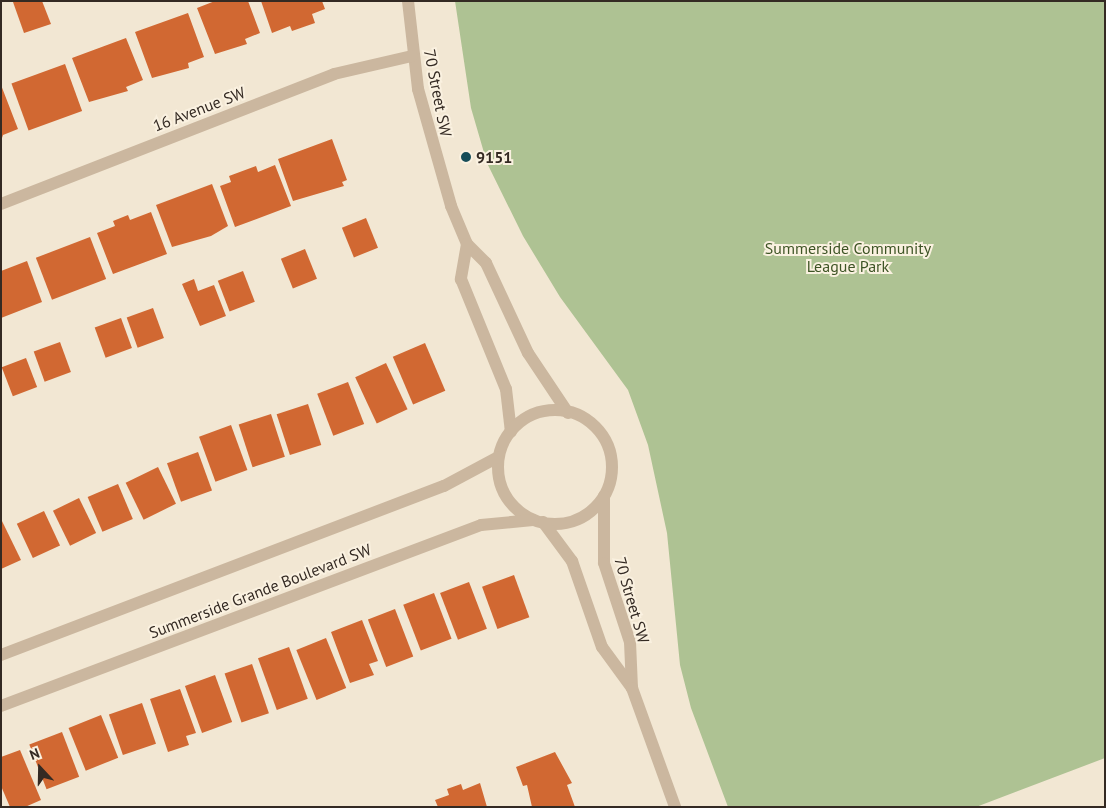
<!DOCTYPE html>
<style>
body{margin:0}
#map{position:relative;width:1106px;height:808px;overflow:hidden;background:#f2e7d3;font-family:"PT Sans",sans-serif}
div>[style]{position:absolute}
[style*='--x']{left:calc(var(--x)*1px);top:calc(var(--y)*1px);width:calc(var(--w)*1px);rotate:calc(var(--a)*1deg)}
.green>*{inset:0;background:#aec293}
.building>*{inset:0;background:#d16832;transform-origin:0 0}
.minor>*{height:12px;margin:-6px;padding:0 6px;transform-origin:6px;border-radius:6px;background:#cbb79f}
.minor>.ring{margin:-6px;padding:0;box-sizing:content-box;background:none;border:12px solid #cbb79f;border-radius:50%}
.dots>*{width:14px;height:14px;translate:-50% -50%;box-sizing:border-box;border:2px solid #faf1e0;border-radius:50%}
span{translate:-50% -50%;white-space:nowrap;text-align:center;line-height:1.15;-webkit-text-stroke:4px #faf1e0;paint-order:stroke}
.street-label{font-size:16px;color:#342a23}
.poi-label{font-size:16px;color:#342a23;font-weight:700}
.left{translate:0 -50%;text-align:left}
.park-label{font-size:16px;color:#3e5425}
.frame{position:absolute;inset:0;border:2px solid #342a23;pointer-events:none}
.north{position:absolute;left:15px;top:743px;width:50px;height:50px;-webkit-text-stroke:4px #faf1e0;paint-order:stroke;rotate:339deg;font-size:14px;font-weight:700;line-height:20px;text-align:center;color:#342a23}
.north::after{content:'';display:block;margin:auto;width:18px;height:22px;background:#342a23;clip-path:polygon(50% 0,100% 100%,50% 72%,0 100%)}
</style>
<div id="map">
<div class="green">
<i style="clip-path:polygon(455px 1px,1105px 1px,1105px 758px,976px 807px,728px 807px,691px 708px,680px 665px,667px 533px,648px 445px,628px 390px,560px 297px,523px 236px,487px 163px,471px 108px)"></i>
</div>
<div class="building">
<i style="clip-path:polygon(42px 1px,51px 24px,24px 33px,13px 2px)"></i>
<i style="clip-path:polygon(215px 1px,248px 1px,260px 33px,245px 39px,247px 44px,215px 54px,197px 8px)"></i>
<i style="clip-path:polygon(261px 1px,322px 1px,325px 9px,312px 14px,315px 23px,292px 31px,290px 26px,272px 33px)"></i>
<i style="clip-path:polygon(188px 13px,204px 57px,188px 63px,189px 68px,152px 78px,135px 32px)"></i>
<i style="clip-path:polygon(126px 38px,143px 80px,126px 87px,128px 91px,89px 102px,72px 58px)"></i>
<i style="left:65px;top:64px;width:50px;height:57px;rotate:70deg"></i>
<i style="clip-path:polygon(1px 85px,18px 129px,3px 135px,1px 141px)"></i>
<i style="clip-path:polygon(332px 139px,347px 180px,342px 182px,344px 186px,293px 201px,278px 159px)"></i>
<i style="clip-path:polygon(275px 165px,291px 206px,235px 227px,220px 186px,231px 182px,229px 176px,256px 166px,258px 172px)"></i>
<i style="clip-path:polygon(212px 184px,228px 226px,211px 236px,172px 247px,156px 205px)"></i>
<i style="clip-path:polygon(151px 212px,167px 254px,113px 274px,97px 233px,115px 226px,113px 221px,128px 215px,130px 220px)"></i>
<i style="left:366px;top:218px;width:32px;height:26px;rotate:68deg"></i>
<i style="left:90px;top:237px;width:45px;height:58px;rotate:69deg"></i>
<i style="left:305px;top:249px;width:32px;height:26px;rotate:68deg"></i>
<i style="clip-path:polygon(27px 261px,42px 302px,1px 318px,1px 271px)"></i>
<i style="left:243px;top:271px;width:33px;height:27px;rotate:69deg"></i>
<i style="clip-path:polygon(194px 279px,198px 291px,214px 285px,226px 316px,200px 326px,182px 284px)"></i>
<i style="left:153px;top:308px;width:32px;height:28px;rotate:70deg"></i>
<i style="left:121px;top:318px;width:32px;height:28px;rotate:70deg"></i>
<i style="left:60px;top:342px;width:32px;height:28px;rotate:70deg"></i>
<i style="left:425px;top:343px;width:52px;height:35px;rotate:67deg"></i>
<i style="left:26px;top:358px;width:31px;height:26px;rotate:69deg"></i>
<i style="left:386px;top:363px;width:51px;height:34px;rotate:65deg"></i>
<i style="left:348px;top:382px;width:45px;height:33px;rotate:69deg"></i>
<i style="left:308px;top:404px;width:43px;height:33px;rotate:72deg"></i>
<i style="left:271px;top:414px;width:45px;height:34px;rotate:72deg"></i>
<i style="left:231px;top:425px;width:48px;height:34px;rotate:70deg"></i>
<i style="left:198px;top:452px;width:41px;height:33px;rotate:70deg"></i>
<i style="left:158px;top:467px;width:41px;height:36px;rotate:64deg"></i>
<i style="left:118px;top:484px;width:38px;height:33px;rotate:67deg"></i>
<i style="left:79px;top:498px;width:39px;height:29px;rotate:64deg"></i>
<i style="left:44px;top:511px;width:38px;height:30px;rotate:65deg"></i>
<i style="clip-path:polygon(1px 519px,21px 560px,1px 569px)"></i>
<i style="left:514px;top:575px;width:45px;height:34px;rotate:70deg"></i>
<i style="left:469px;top:582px;width:50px;height:31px;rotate:69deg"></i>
<i style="left:434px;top:593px;width:49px;height:33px;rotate:69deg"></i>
<i style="left:395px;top:609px;width:51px;height:29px;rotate:69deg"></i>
<i style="clip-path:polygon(362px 620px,378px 661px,369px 664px,374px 675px,350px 683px,331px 632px)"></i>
<i style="left:326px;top:638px;width:54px;height:32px;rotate:68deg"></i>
<i style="left:289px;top:647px;width:55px;height:33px;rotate:70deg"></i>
<i style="left:252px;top:664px;width:52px;height:29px;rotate:71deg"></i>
<i style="left:215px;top:675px;width:50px;height:32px;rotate:70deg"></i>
<i style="clip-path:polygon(180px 689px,196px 733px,186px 736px,189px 745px,168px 752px,150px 699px)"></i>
<i style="left:142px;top:703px;width:43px;height:35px;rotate:71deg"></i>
<i style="left:101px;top:715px;width:46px;height:35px;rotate:68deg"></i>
<i style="left:62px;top:732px;width:48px;height:35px;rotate:69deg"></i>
<i style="clip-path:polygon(20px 750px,41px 800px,25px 807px,10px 807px,1px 786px,1px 757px)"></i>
<i style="clip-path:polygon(555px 752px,572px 783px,567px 785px,575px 807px,532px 807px,527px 785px,523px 786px,516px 767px)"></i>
<i style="clip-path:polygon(480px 783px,487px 807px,438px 807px,435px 800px,449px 795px,447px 789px,461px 784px,463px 790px)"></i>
</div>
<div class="minor">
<i style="--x:408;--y:1;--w:89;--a:83.5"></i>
<i style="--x:418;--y:89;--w:122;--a:74.2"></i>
<i style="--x:451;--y:206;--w:41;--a:67.2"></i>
<i style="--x:467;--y:244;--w:27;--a:45"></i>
<i style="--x:486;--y:263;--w:99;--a:65"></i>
<i style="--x:528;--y:353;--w:72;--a:56.3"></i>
<i style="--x:1;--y:204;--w:357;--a:-21.3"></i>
<i style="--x:334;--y:74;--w:80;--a:-13"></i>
<i style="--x:467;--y:244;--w:36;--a:100"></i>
<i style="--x:461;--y:279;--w:119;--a:67.8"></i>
<i style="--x:506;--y:389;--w:43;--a:83.4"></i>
<i class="ring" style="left:498px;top:410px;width:102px;height:102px"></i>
<i style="--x:604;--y:496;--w:67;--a:90"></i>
<i style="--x:604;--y:563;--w:83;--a:71.8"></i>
<i style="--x:630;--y:642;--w:46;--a:87.5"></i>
<i style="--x:543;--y:522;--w:49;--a:53.4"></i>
<i style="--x:572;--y:561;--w:91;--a:70.8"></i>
<i style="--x:602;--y:647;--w:51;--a:53.8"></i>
<i style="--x:632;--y:688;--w:127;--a:70.1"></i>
<i style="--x:1;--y:655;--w:474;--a:-20.9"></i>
<i style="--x:444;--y:486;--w:61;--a:-28.2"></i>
<i style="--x:1;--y:706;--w:513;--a:-20.66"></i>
<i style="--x:481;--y:525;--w:52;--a:-5.5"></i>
</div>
<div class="dots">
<i style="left:466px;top:157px;background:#164d58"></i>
</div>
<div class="street-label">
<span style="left:438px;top:93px;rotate:79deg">70 Street SW</span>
<span style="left:199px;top:109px;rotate:-21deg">16 Avenue SW</span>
<span style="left:260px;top:591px;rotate:-21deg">Summerside Grande Boulevard SW</span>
<span style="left:632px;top:600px;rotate:74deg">70 Street SW</span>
</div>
<div class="poi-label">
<span class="left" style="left:476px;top:157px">9151</span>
</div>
<div class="park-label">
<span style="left:848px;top:257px">Summerside Community<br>League Park</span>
</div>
<div class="frame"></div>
<div class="north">N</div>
</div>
